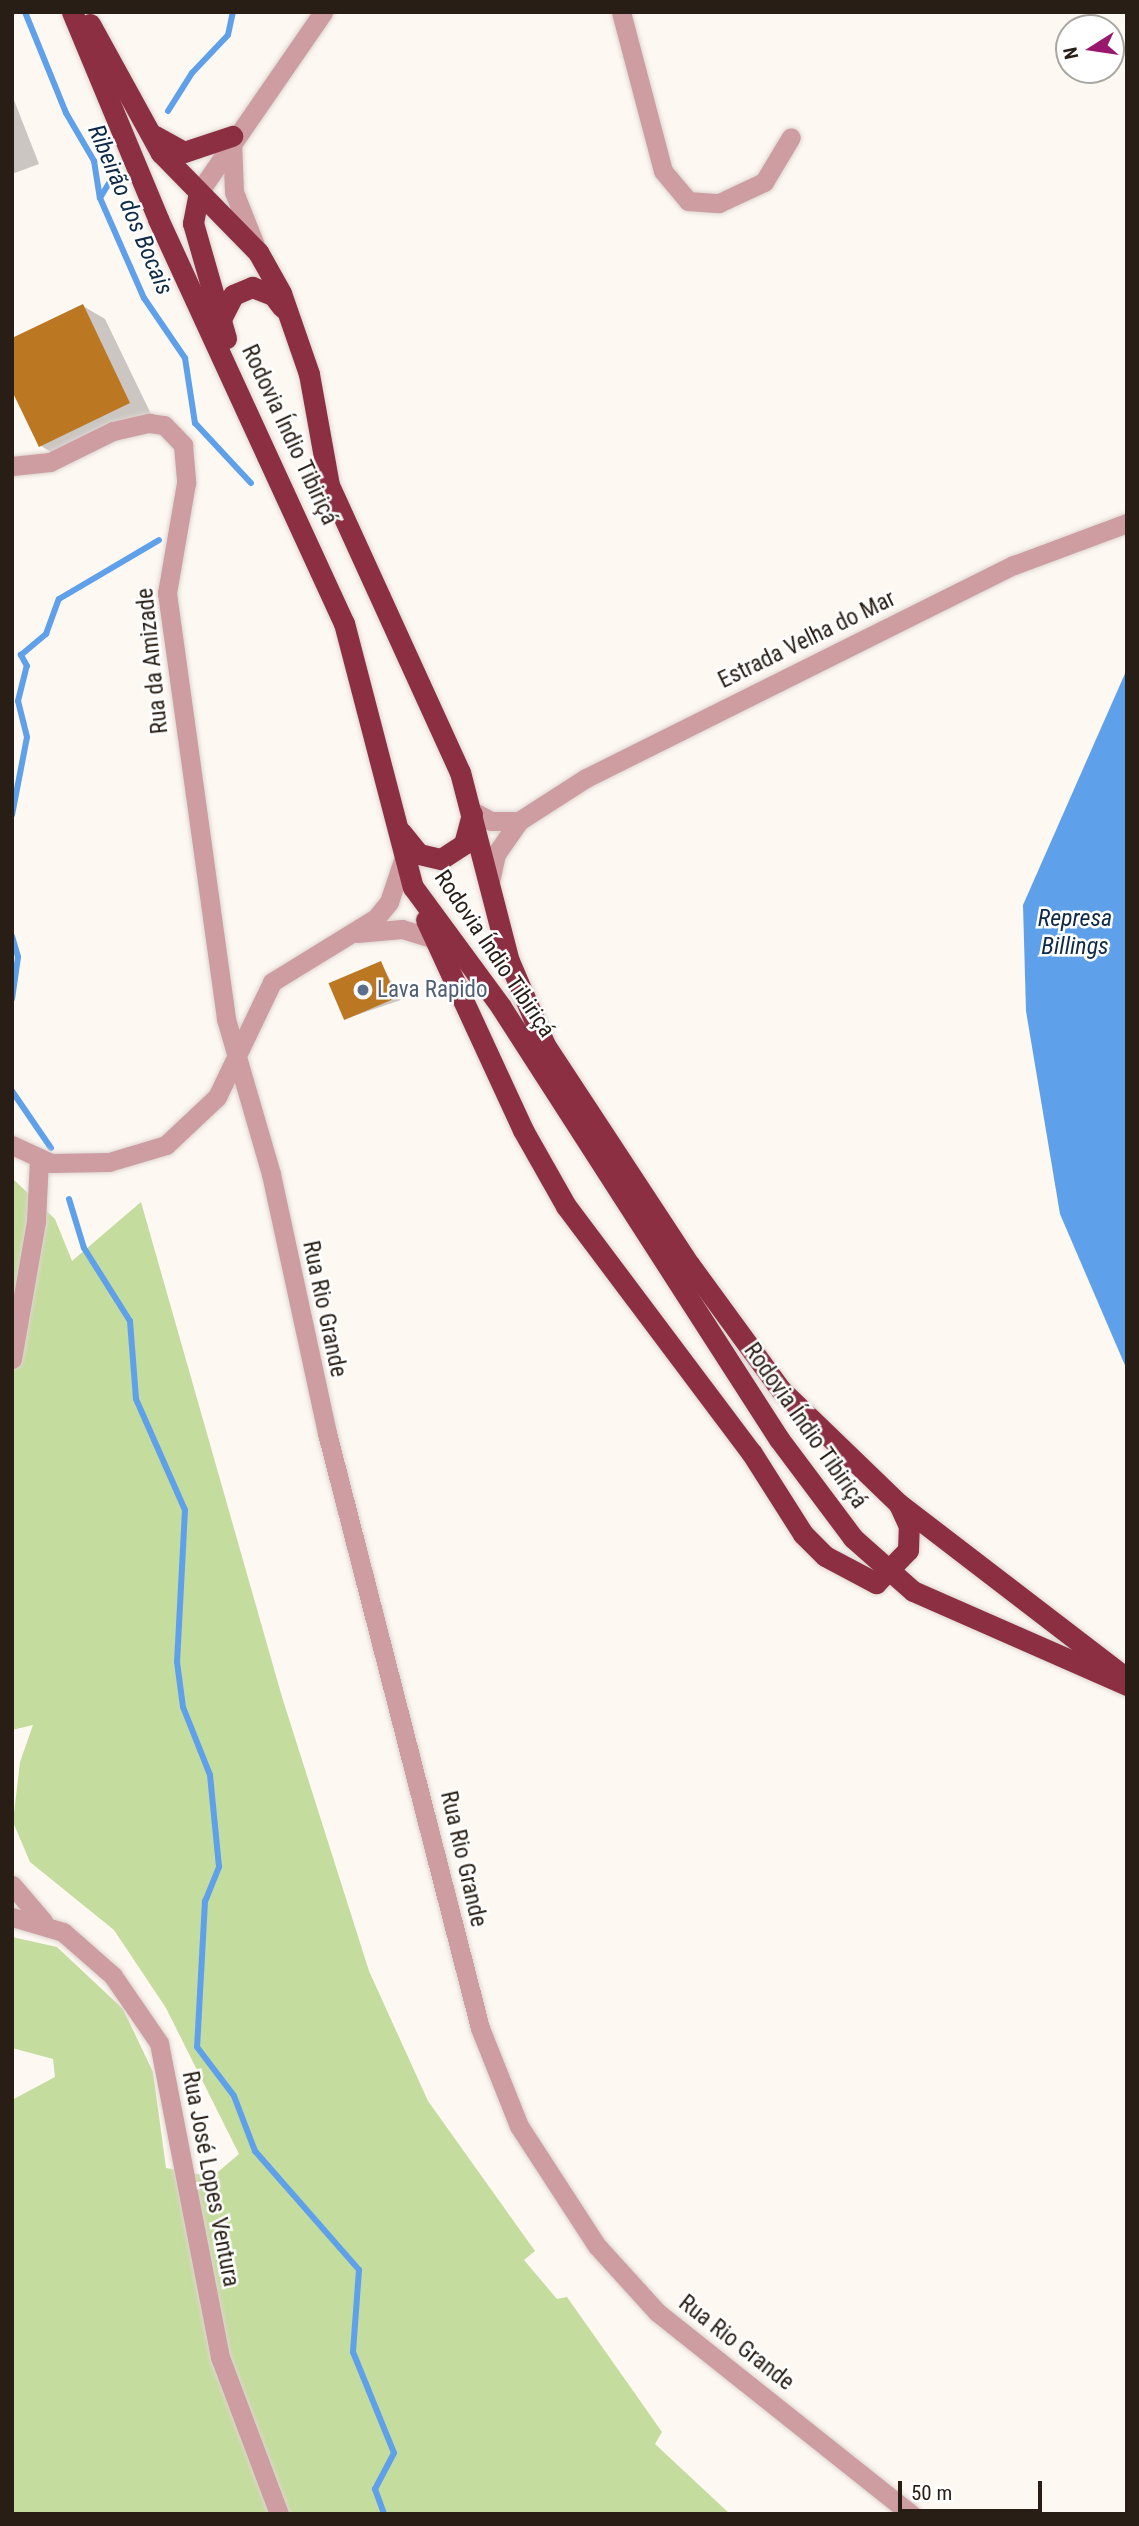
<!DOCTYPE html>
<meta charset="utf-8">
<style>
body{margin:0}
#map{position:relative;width:1139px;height:2526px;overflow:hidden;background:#fef8f3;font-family:"Roboto Condensed",sans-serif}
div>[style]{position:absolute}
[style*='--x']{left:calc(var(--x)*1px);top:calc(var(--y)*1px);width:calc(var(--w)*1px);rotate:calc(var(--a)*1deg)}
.green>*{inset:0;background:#c4dc9d}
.water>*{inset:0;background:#5ea1ea}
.shadow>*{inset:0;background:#0003}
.stream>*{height:6px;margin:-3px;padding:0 3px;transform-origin:3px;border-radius:3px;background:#5ea1ea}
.building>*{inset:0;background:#bc7723;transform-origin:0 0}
.roads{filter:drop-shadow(0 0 2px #dcd5cf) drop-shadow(0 0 2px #dcd5cf)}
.minor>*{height:19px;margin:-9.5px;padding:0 9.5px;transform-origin:9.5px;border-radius:9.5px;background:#cd9da2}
.highway>*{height:21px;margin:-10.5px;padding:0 10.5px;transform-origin:10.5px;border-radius:10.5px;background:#8d2f42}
.dots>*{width:19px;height:19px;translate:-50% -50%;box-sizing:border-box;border:4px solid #fff;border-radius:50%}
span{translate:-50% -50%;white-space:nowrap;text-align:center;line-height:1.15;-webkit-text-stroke:5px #fff;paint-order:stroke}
.street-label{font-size:23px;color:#281e15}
.service-label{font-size:23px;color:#4e5e75}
.left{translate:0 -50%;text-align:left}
.water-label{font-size:24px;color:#0e2a47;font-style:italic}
.frame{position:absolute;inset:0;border:14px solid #281e15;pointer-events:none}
.north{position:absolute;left:1055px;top:14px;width:70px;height:70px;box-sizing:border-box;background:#fff;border:2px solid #a9a5a1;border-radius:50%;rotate:258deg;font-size:19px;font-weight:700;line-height:28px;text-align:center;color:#281e15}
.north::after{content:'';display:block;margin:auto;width:24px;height:32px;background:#99176c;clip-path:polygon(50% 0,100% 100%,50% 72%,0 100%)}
.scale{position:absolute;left:898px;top:2481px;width:144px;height:32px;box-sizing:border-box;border:4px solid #281e15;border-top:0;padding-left:9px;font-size:21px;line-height:24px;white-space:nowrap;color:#281e15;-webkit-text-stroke:5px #fff;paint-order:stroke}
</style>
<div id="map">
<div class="green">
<i style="clip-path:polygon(12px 1178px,55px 1219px,72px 1261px,141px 1202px,282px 1697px,369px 1971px,428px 2101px,535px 2251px,524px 2260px,557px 2299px,567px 2297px,662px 2432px,655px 2444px,730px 2514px,12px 2514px,12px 2100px,55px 2077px,53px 2059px,12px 2048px,12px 1937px,57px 1947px,123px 2009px,153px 2072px,166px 2168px,212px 2177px,239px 2154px,166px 2008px,114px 1930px,30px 1862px,13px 1822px,20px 1762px,33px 1725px,12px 1730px)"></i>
</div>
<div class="water">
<i style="clip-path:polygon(1127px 669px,1127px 1370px,1060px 1214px,1026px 1011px,1023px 905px)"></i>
</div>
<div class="shadow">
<i style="clip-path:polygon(12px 95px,39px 164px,12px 174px)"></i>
<i style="clip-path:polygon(83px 306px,105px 319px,152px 416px,63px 459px,41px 446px)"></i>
<i style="clip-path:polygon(381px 963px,401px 1000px,345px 1019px)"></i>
</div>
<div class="stream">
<i style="--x:25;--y:12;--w:109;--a:67.9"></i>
<i style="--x:66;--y:113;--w:56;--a:59.7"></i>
<i style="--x:94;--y:161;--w:37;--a:81"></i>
<i style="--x:100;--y:198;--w:109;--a:66.3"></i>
<i style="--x:144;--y:298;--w:73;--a:55.7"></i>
<i style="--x:185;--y:358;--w:66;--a:81.3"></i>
<i style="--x:195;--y:423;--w:82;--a:47"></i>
<i style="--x:168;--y:111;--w:45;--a:-57.7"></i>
<i style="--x:192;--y:73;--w:52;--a:-46.5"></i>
<i style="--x:228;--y:35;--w:24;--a:-78"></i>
<i style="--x:100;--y:198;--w:33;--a:-59"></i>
<i style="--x:12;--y:815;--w:79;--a:-79.1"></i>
<i style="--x:27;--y:737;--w:37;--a:-104"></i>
<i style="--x:18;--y:701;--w:36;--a:-76"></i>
<i style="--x:27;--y:666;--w:13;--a:-119"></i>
<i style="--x:21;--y:655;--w:33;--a:-40"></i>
<i style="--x:46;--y:634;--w:37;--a:-70"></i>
<i style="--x:59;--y:599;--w:116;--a:-30.5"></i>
<i style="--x:12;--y:936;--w:22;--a:74"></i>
<i style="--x:18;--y:957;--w:42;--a:98.1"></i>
<i style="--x:12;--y:1091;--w:69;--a:55.6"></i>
<i style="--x:69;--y:1199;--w:51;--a:73"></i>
<i style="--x:84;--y:1248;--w:86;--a:57.8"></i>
<i style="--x:130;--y:1321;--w:78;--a:85.6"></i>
<i style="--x:136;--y:1399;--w:121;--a:66.2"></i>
<i style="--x:185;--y:1510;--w:152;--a:93"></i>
<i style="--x:177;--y:1662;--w:45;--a:82.4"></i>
<i style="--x:183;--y:1707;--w:73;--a:68.3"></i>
<i style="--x:210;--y:1775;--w:92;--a:84.4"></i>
<i style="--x:219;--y:1867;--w:37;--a:112"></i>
<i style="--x:205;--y:1901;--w:146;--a:93.1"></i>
<i style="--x:197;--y:2047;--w:61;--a:52.9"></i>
<i style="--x:234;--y:2096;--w:59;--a:69.1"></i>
<i style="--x:255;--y:2151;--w:158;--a:48.8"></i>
<i style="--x:359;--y:2270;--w:82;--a:94.2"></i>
<i style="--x:353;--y:2352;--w:109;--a:67.9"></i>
<i style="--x:394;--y:2453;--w:41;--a:117.8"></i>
<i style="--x:375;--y:2489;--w:27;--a:70"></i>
</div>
<div class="building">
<i style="clip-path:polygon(83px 304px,130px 403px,39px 447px,12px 391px,12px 338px)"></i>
<i style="left:381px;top:961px;width:40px;height:57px;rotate:67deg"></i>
</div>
<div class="roads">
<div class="minor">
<i style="--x:621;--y:12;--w:164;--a:75.2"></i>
<i style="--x:663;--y:171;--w:39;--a:50"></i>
<i style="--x:688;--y:201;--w:31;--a:4"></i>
<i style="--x:719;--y:203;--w:50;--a:-25"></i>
<i style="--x:764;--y:182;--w:52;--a:-59"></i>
<i style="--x:232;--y:140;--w:52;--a:87.8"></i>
<i style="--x:234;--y:192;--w:57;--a:68.4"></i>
<i style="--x:199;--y:192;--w:219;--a:-55.4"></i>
<i style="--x:12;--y:466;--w:38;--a:-6"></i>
<i style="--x:50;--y:462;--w:70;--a:-26.2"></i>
<i style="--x:113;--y:431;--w:37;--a:-13"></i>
<i style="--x:149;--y:423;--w:15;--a:8"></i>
<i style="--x:164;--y:425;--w:28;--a:46"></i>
<i style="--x:183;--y:445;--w:38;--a:85"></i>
<i style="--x:186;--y:483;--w:112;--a:99.8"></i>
<i style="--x:167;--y:593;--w:430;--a:82.1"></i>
<i style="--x:226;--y:1019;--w:161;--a:73.8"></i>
<i style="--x:271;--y:1174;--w:265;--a:77.8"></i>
<i style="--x:327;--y:1433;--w:614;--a:75.58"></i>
<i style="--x:480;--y:2028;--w:105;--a:68.3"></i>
<i style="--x:519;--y:2126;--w:143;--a:57"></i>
<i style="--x:597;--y:2246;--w:89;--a:47.7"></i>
<i style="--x:657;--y:2312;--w:325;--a:38.5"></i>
<i style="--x:472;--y:811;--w:21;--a:28"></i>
<i style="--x:491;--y:821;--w:28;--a:0"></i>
<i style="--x:490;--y:882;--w:29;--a:-78"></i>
<i style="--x:496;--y:854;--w:40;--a:-55.1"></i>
<i style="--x:519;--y:821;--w:80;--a:-32.7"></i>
<i style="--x:586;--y:778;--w:478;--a:-26.5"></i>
<i style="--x:1014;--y:565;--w:121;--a:-20.4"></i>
<i style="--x:357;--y:933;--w:45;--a:-5.1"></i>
<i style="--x:402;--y:929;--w:34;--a:17"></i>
<i style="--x:12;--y:1145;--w:43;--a:24.8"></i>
<i style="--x:51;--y:1163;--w:58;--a:-1"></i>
<i style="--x:109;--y:1162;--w:59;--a:-16.6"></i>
<i style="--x:166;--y:1145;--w:70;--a:-43.3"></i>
<i style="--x:217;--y:1097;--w:127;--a:-64.4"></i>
<i style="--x:272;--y:982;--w:122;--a:-31.6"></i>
<i style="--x:376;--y:918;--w:21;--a:-51"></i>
<i style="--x:389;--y:902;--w:47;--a:-71.6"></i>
<i style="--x:12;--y:1359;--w:140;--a:-80.1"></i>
<i style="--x:36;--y:1221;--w:61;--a:-87.2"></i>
<i style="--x:12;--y:1885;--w:48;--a:49.3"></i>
<i style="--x:12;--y:1917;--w:53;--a:16.4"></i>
<i style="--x:63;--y:1932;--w:67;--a:41.3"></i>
<i style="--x:113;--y:1976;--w:81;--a:55.5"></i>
<i style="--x:159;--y:2043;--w:320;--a:79"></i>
<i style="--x:220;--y:2357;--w:168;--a:69.4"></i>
</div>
<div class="highway">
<i style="--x:72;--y:12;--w:224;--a:67.4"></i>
<i style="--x:158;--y:219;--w:445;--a:65.3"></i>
<i style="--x:344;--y:623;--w:273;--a:75.4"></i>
<i style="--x:413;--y:887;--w:149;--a:53.7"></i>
<i style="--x:501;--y:1007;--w:514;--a:57.24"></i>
<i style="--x:779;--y:1439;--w:124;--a:53.2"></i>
<i style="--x:853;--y:1538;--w:80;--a:41.5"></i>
<i style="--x:913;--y:1591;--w:234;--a:23.7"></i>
<i style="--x:90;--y:24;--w:147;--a:61.2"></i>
<i style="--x:161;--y:153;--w:139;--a:45.6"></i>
<i style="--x:258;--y:252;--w:47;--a:60.7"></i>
<i style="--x:281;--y:293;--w:86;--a:70.9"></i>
<i style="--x:309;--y:374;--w:113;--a:79.8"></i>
<i style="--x:329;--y:485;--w:315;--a:65.5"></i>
<i style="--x:460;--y:772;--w:195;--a:75.5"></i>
<i style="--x:509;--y:961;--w:91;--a:66.8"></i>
<i style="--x:545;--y:1045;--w:262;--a:56.7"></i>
<i style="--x:689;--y:1264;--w:156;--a:53.9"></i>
<i style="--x:781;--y:1390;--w:163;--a:44"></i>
<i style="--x:898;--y:1503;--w:282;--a:37.5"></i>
<i style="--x:155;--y:136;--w:33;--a:29"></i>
<i style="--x:184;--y:152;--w:51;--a:-18.4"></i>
<i style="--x:199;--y:192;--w:32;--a:101"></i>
<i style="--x:193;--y:223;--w:120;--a:74"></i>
<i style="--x:221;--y:319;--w:27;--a:-63"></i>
<i style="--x:233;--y:295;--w:21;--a:-23"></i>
<i style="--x:252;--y:287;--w:22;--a:21"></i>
<i style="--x:273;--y:295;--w:15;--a:53"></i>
<i style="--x:401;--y:832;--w:28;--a:51"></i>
<i style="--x:419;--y:854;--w:23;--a:13"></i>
<i style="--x:441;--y:859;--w:27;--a:-33"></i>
<i style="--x:464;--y:844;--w:31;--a:-75"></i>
<i style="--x:426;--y:920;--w:231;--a:65.2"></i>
<i style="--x:523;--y:1130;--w:87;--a:60.5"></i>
<i style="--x:566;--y:1206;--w:308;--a:53.1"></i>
<i style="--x:751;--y:1452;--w:97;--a:57.6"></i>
<i style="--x:803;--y:1534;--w:31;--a:45"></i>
<i style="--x:825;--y:1556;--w:58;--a:27.9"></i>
<i style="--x:876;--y:1583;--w:46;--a:-45.9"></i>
<i style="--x:908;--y:1550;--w:24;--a:-88"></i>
<i style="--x:909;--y:1526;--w:23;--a:-115"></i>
</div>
</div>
<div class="dots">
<i style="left:363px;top:990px;background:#5c6f8a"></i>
</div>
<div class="street-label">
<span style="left:289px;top:435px;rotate:65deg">Rodovia Índio Tibiriçá</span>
<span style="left:807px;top:640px;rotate:-26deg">Estrada Velha do Mar</span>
<span style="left:153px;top:661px;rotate:-96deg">Rua da Amizade</span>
<span style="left:494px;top:954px;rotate:56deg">Rodovia Índio Tibiriçá</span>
<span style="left:324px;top:1309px;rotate:78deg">Rua Rio Grande</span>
<span style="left:805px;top:1426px;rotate:55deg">Rodovia Índio Tibiriçá</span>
<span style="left:463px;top:1859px;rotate:77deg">Rua Rio Grande</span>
<span style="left:210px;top:2179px;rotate:79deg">Rua José Lopes Ventura</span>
<span style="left:736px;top:2343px;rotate:38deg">Rua Rio Grande</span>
</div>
<div class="service-label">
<span class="left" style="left:377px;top:990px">Lava Rapido</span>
</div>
<div class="water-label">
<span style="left:130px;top:210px;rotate:67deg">Ribeirão dos Bocais</span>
<span style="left:1075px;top:933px">Represa<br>Billings</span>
</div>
<div class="frame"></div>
<div class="north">N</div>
<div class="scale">50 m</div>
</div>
